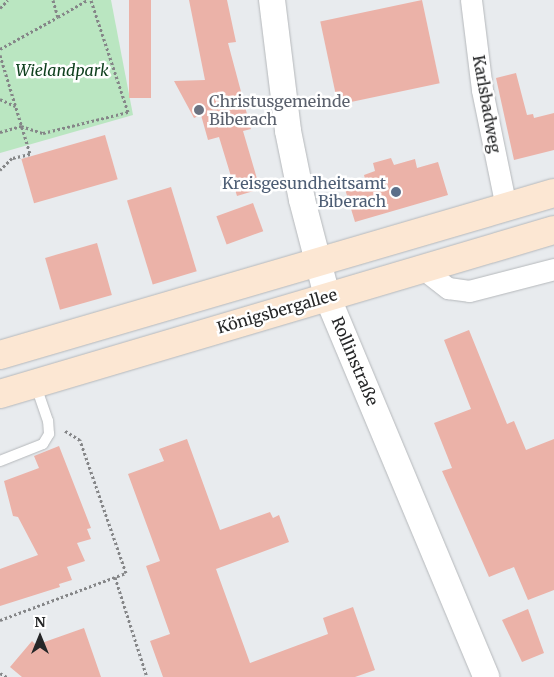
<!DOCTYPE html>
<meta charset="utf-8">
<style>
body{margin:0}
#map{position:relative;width:554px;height:677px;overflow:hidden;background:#e8ebee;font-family:Merriweather,serif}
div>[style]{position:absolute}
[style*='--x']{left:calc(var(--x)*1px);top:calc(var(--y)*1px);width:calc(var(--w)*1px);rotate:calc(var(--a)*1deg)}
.green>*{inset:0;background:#bae6c1}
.building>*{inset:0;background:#ebb2a8;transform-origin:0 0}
.path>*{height:3px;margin-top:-1.5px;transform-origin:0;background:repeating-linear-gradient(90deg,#858688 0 2.5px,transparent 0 5px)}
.roads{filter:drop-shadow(0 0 1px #b5b8bb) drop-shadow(0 0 1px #b5b8bb)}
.service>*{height:10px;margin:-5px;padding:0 5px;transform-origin:5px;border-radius:5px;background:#fff}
.minor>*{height:21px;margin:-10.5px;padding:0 10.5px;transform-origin:10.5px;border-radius:10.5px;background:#fff}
.tertiary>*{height:26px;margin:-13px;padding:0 13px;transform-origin:13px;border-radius:13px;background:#fff}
.secondary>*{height:28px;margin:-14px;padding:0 14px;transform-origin:14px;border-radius:14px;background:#fce7d3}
.dots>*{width:14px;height:14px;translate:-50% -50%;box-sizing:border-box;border:2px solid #fff;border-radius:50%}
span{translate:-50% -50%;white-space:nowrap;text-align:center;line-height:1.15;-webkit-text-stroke:5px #fff;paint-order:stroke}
.park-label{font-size:16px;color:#0e3f1d;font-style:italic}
.worship-label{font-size:16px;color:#5b616d}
.left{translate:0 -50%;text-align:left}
.street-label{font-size:16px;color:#252627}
.service-label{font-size:16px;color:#4e5e75}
.right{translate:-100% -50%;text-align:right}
.north{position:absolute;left:15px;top:612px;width:50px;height:50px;-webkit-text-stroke:4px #fff;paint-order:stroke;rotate:0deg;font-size:14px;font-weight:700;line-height:20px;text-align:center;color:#252627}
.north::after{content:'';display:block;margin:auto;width:18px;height:22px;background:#252627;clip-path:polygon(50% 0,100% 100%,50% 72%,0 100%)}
</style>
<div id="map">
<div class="green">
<i style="clip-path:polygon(0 0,111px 0,133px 115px,0 153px)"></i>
</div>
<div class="building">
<i style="left:129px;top:0;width:22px;height:98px"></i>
<i style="clip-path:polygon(189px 0,227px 0,236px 42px,228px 43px,251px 129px,243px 131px,260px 189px,237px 196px,219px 137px,208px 140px,201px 115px,194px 118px,174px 81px,205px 80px)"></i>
<i style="left:422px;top:0;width:85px;height:104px;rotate:78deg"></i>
<i style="clip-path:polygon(516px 73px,527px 115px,533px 114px,534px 118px,554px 113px,554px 150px,514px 160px,496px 78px)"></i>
<i style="left:105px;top:135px;width:46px;height:87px;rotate:74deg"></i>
<i style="clip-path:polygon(391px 158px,394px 165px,415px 159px,417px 168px,438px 162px,448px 195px,355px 222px,345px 189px,366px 183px,364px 175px,375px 171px,373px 163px)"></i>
<i style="left:171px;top:187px;width:88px;height:46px;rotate:73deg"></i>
<i style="left:253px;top:203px;width:30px;height:39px;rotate:70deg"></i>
<i style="left:97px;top:243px;width:54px;height:54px;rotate:74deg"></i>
<i style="clip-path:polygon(469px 330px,507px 424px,514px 421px,526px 450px,554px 439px,554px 590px,528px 600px,514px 567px,489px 577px,442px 471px,452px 468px,434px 423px,471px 409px,444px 340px)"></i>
<i style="clip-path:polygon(187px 439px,220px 530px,270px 512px,273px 518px,279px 515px,289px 542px,216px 569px,250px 663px,328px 634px,323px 618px,353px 607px,375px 670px,355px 677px,163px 677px,150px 641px,170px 634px,146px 566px,160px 561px,128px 474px,164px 461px,159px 449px)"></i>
<i style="clip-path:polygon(59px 446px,91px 528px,87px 529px,91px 539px,77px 543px,85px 561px,67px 567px,72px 580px,59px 584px,60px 587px,0 606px,0 569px,38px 555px,18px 517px,13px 516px,4px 481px,39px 468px,34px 456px)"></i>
<i style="clip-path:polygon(528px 609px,544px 653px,522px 662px,502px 620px)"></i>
<i style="clip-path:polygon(84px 628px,101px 677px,22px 677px,10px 667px,32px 641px,36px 645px)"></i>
</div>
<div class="path">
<i style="--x:53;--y:0;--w:18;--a:74"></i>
<i style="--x:58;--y:17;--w:34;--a:-30"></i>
<i style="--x:0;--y:8;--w:11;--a:-45"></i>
<i style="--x:0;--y:49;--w:66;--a:-28.9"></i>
<i style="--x:0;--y:55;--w:103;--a:73.1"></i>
<i style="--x:30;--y:154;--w:18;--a:167"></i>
<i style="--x:12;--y:158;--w:17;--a:135"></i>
<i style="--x:0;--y:99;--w:17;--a:25"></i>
<i style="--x:0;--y:132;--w:22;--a:-16"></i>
<i style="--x:21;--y:126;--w:23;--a:18"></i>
<i style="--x:43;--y:133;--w:88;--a:-13.9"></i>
<i style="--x:128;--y:112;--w:118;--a:-108.3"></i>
<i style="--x:115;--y:577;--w:105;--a:72.3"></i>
<i style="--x:0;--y:620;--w:134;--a:-20.5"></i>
<i style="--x:126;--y:573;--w:141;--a:-109.1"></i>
<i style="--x:80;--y:440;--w:19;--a:-148"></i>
<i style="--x:0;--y:673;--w:8;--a:30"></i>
</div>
<div class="roads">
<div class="service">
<i style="--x:0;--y:461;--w:46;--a:-21.6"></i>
<i style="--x:43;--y:444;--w:12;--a:-59"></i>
<i style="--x:49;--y:434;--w:13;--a:-94"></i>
<i style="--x:48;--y:421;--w:39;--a:-109"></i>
</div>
<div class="minor">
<i style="--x:471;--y:0;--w:91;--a:83"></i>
<i style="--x:482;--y:90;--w:119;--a:78.4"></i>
<i style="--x:422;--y:268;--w:33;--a:38"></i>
<i style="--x:448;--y:288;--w:21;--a:8"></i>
<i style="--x:469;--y:291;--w:88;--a:-14.5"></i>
</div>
<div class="tertiary">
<i style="--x:272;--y:0;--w:132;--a:83"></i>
<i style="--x:288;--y:131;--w:70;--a:78.5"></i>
<i style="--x:302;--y:200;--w:99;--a:75.4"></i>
<i style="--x:327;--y:296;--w:413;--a:67.3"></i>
</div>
<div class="secondary">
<i style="--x:0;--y:355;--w:577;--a:-16.3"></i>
<i style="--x:0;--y:394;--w:578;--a:-16.49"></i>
</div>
</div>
<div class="dots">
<i style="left:199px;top:110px;background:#6b7280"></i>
<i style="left:396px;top:192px;background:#5c6f8a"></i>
</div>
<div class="park-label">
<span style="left:62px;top:70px">Wielandpark</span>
</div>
<div class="worship-label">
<span class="left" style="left:209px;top:110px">Christusgemeinde<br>Biberach</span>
</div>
<div class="street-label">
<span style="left:487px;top:104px;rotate:80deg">Karlsbadweg</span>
<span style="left:277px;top:311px;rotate:-16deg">Königsbergallee</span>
<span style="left:355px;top:361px;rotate:67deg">Rollinstraße</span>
</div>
<div class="service-label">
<span class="right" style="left:386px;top:192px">Kreisgesundheitsamt<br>Biberach</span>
</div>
<div class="north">N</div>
</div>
